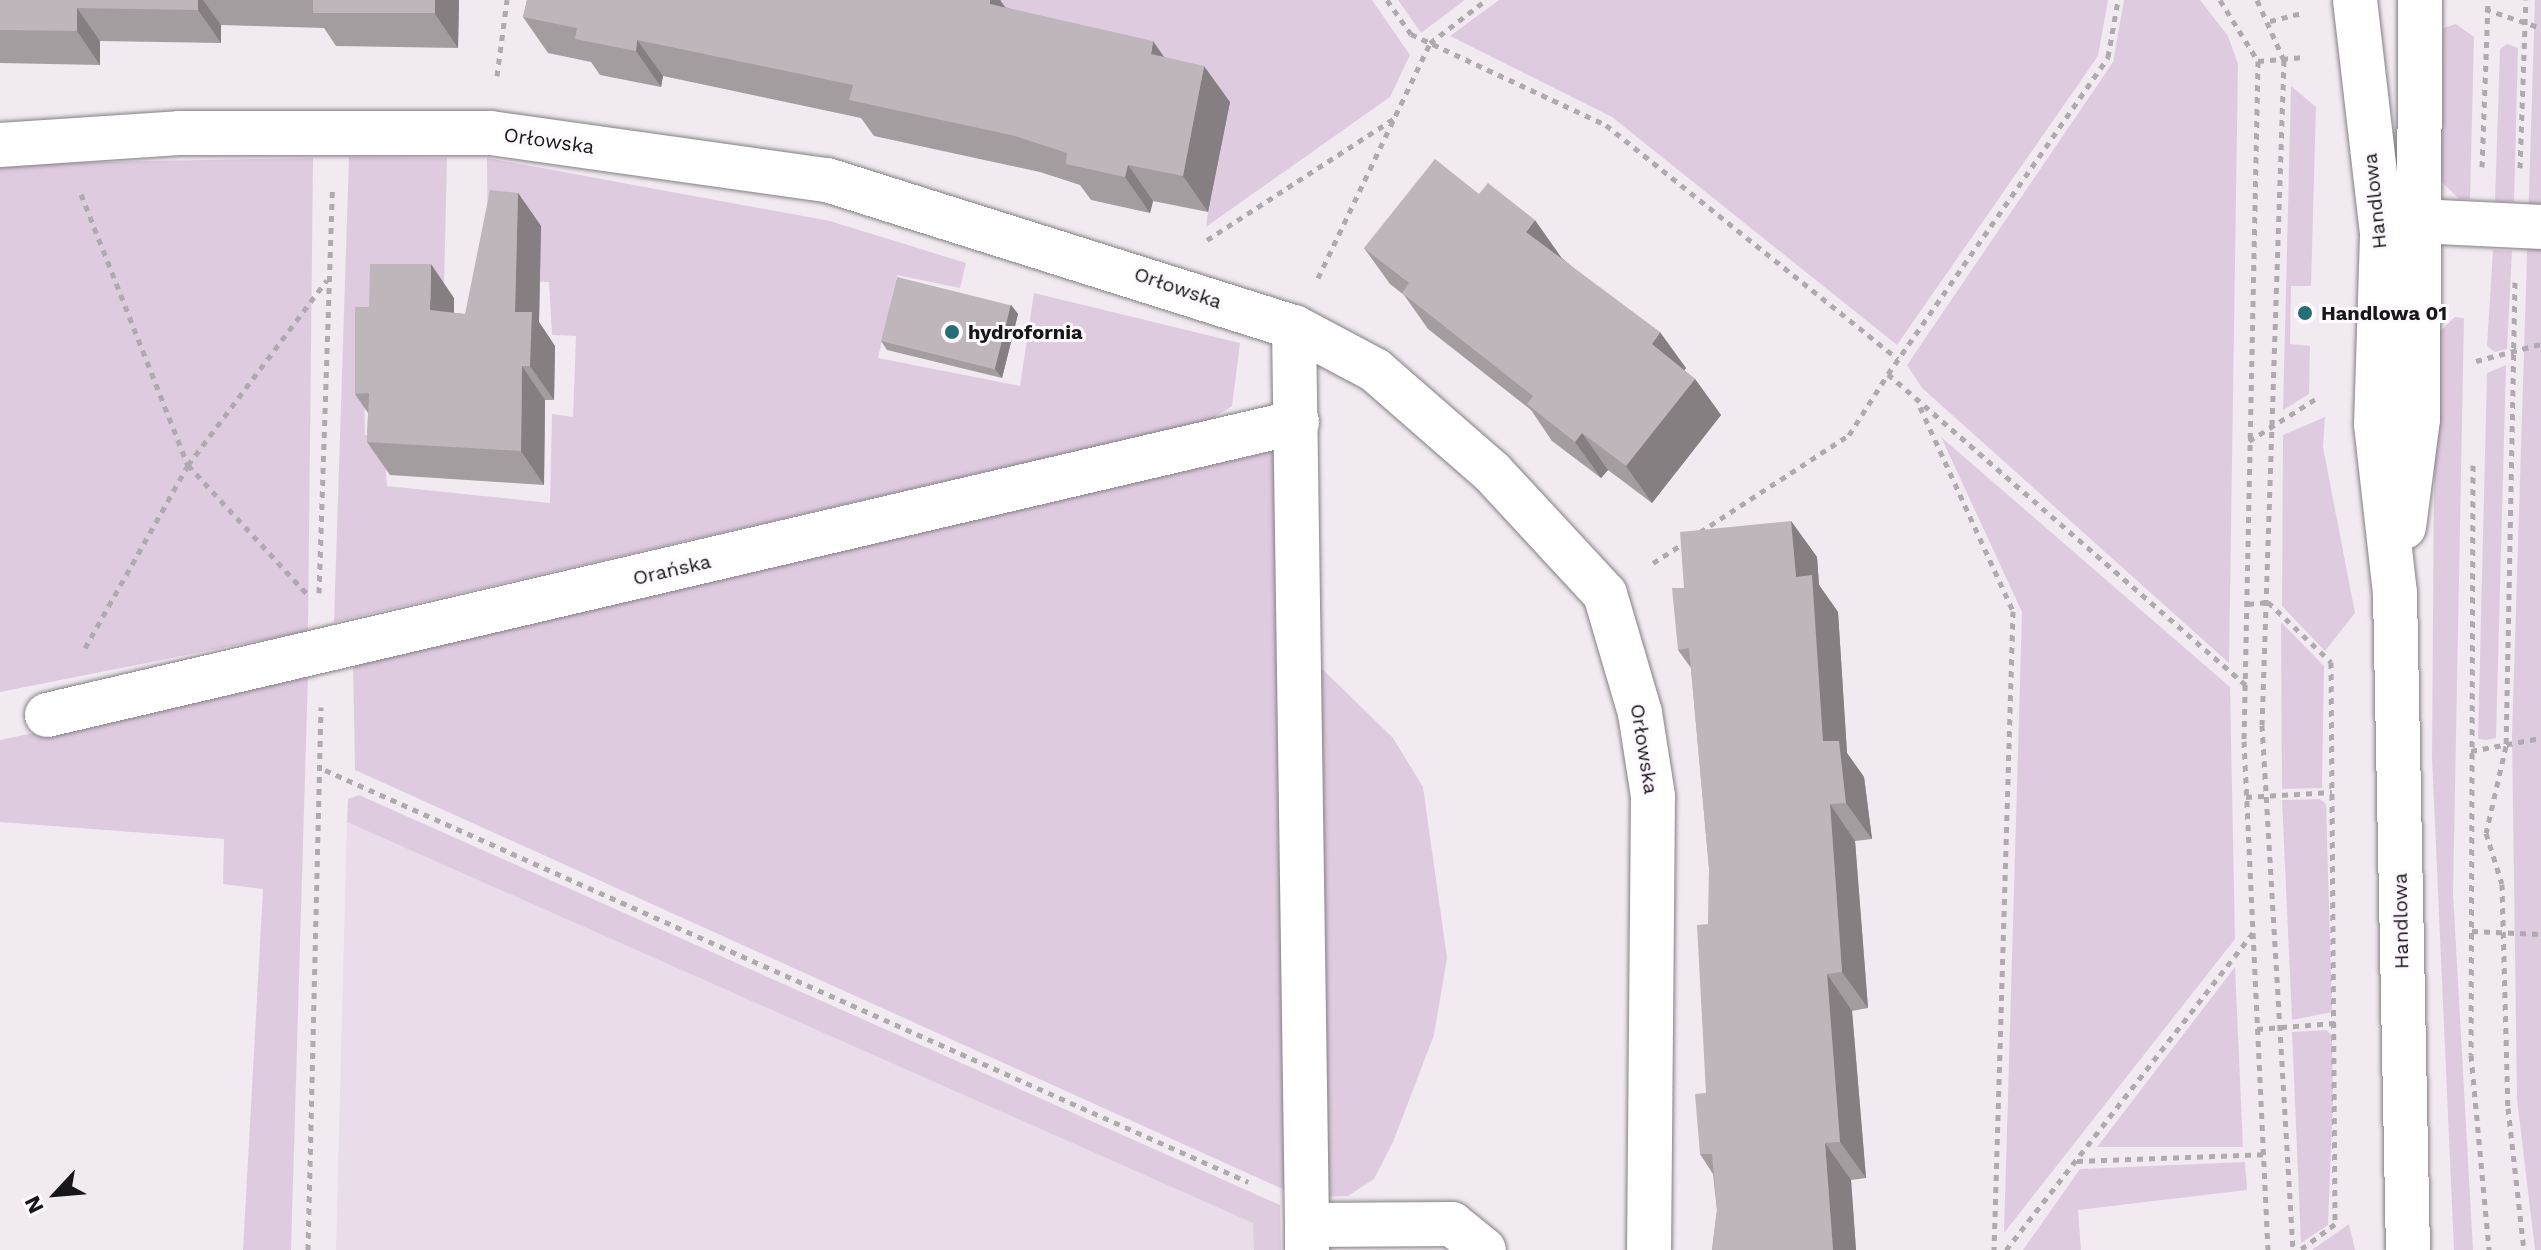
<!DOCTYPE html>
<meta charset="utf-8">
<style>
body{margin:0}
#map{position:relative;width:2541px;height:1250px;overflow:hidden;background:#f1ebf1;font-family:"Work Sans",sans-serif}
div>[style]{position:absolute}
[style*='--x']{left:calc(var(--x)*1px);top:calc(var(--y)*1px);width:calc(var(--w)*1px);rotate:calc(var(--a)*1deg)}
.built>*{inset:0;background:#e8dde9}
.green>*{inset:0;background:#dfcbe0}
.path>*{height:5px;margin-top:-2.5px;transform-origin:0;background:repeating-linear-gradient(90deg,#afaaaf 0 6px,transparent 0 12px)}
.roads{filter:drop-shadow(0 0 2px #847f84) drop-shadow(0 0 2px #847f84)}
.minor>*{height:44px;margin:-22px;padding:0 22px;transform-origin:22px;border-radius:22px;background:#fff}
.wall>*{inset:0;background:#a39da0}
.shaded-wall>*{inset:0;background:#857f82}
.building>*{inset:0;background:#beb6ba;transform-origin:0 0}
.dots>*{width:22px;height:22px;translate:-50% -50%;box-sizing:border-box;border:4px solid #fef9ff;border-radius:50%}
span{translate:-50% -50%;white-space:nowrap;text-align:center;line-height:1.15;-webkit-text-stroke:6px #fef9ff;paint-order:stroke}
.street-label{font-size:20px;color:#181618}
.poi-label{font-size:20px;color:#181618;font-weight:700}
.left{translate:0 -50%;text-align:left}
.north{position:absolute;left:16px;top:1154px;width:80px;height:80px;-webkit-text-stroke:6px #fef9ff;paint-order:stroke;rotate:244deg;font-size:22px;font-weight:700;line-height:32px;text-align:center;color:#181618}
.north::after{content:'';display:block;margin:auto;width:28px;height:36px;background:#181618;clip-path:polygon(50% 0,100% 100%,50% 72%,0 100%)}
</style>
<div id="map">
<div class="built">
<i style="clip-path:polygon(347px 822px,1254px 1223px,1254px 1250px,336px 1250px)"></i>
</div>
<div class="green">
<i style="clip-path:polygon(906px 0,1372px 0,1410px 55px,1390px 97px,1206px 227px,1208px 212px)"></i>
<i style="clip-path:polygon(1398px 0,1465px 0,1421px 33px)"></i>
<i style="clip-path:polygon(1499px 0,2108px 0,2098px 56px,1897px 345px,1612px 117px,1450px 36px)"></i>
<i style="clip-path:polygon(2124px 0,2200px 0,2228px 36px,2238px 64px,2229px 663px,1922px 388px,1907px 365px,2113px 62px)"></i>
<i style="clip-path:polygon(2535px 0,2541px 0,2541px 1250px,2535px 1250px,2517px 1099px,2512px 735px)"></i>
<i style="clip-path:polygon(2456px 24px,2474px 37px,2470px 199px,2459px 199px,2439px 179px,2443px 28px)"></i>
<i style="clip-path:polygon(2507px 44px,2518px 48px,2514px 202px,2495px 201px,2500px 49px)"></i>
<i style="clip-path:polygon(2291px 86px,2316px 107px,2311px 286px,2291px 286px,2290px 344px,2310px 346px,2309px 394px,2283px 410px)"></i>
<i style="clip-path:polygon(349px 157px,447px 158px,444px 287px,363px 333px,365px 435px,384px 438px,387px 486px,550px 503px,552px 414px,573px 417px,576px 336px,552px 335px,549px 282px,488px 280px,487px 158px,830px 221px,966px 263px,960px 288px,897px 275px,878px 358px,1020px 386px,1034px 293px,1240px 343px,1232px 406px,1210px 420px,334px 622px)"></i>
<i style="clip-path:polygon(313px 158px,308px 631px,0 692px,0 164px)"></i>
<i style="clip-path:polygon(2493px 250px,2512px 251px,2507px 349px,2495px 352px,2487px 346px)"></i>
<i style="clip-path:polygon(2455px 317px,2464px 318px,2453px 893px,2473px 1250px,2454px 1250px,2432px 758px,2435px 336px)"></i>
<i style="clip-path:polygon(2506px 365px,2496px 738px,2486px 740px,2478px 739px,2487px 373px)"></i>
<i style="clip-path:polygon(2325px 417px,2323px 447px,2355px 613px,2325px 651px,2282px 606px,2283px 435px)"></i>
<i style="clip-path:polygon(1941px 437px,2230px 687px,2235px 939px,2004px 1233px,2022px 612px)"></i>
<i style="clip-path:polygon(1283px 449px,1296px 1195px,355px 770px,353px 659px)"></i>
<i style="clip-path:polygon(2281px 622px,2324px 666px,2322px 788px,2282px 789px)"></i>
<i style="clip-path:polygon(1313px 660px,1393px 738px,1423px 787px,1447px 958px,1434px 1035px,1393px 1142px,1374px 1179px,1348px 1196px,1323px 1197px)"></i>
<i style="clip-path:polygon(308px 675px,291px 1250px,243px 1250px,263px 889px,223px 884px,224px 839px,0 822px,0 740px)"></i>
<i style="clip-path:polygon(359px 795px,1280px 1205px,1281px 1250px,1254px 1250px,1253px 1223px,347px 822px,348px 799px)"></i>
<i style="clip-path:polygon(2320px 799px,2326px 804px,2332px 1012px,2292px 1020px,2282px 800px)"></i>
<i style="clip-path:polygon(2235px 967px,2243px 1147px,2097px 1147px)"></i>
<i style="clip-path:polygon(2326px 1030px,2332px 1035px,2333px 1099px,2328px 1225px,2301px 1243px,2292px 1032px)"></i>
<i style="clip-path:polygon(2245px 1162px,2247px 1190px,2078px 1210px,2081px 1250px,2023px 1250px,2080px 1169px)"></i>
<i style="clip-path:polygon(2349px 1224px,2355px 1250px,2312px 1250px)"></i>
</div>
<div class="path">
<i style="--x:1387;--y:0;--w:42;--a:54.8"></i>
<i style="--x:1411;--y:34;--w:215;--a:25"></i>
<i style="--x:1606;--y:125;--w:374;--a:38.7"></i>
<i style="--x:2220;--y:0;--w:72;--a:58.1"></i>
<i style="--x:2258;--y:61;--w:680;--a:91.18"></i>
<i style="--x:2244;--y:741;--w:510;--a:87.3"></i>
<i style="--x:2257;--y:0;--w:66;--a:65.8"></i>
<i style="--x:2284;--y:60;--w:665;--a:91.89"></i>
<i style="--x:2262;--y:725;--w:526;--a:86.62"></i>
<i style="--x:2485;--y:9;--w:59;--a:18.7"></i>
<i style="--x:2270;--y:21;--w:32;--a:-14"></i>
<i style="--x:2258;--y:61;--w:47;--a:-4.9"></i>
<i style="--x:497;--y:76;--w:77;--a:-82.5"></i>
<i style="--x:2482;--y:167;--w:167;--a:-87.9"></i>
<i style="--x:2520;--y:168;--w:168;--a:-88"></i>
<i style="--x:81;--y:194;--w:291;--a:68.5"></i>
<i style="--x:188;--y:465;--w:178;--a:47.3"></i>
<i style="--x:1207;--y:240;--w:222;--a:-33"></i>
<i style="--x:1318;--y:278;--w:260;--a:-64.5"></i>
<i style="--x:1430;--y:43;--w:71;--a:-37.5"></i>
<i style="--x:2515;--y:282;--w:464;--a:91.1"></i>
<i style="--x:2506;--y:746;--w:89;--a:102.9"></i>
<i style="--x:2486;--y:833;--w:53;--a:72.6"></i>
<i style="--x:2502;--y:884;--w:224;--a:88.5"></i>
<i style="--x:2508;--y:1108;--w:143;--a:83.6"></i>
<i style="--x:2476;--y:361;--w:67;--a:-14.7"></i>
<i style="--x:1888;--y:374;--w:386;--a:-55.2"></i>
<i style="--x:2108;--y:57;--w:58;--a:-80"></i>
<i style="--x:1920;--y:407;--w:224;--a:65.5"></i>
<i style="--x:2013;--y:611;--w:639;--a:91.7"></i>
<i style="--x:2249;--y:441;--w:80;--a:-32.3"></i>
<i style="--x:2473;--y:465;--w:590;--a:90.19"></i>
<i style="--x:2471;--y:1055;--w:196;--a:84.7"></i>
<i style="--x:1700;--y:532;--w:178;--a:-33.1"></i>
<i style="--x:1849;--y:435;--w:72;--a:-57.4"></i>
<i style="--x:1888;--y:374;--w:474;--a:41"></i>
<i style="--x:1653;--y:563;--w:38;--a:-33"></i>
<i style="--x:319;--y:593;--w:402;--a:-88.1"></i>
<i style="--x:2248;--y:604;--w:20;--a:-6"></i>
<i style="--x:2268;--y:602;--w:87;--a:43.6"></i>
<i style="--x:2331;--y:662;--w:562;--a:89.59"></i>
<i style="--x:2335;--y:1224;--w:44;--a:143.4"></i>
<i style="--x:85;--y:648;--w:210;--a:-60.6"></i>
<i style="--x:188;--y:465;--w:231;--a:-53.1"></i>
<i style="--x:2471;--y:751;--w:71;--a:-10.5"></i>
<i style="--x:325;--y:770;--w:1011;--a:24.05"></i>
<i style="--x:2246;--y:797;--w:86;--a:-3.3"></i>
<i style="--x:2472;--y:931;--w:69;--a:2.5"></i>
<i style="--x:2257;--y:1029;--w:78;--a:-4.4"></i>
<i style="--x:2077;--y:1161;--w:187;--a:-2.1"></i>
<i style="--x:308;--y:1250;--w:543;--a:-88.63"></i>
<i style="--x:2006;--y:1250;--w:402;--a:-52.1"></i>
</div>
<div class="roads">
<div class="minor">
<i style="--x:2355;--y:0;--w:237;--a:83.4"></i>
<i style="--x:2382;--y:235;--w:189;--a:91.8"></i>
<i style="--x:2376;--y:424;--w:170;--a:83.6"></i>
<i style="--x:2395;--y:593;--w:657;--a:88.87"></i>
<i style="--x:0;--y:145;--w:179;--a:-3.8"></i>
<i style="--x:179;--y:133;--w:312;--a:0"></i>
<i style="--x:491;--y:133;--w:339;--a:8"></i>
<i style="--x:827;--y:180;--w:490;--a:17.5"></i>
<i style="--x:1294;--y:327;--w:92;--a:28"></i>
<i style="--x:1375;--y:370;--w:155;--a:41.1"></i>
<i style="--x:1492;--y:472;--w:166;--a:47.2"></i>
<i style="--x:1605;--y:594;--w:124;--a:73.6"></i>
<i style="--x:1640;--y:713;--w:84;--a:81.1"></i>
<i style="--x:1653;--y:796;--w:454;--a:90.5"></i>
<i style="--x:2419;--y:221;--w:122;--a:2.8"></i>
<i style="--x:1294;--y:327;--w:898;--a:89.17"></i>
<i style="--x:2404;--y:527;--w:109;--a:-82.6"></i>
<i style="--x:2418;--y:419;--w:419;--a:-89.7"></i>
<i style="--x:47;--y:715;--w:1284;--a:-13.19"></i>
<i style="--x:1307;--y:1250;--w:25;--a:-90"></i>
<i style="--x:1307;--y:1225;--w:145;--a:-0.4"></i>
<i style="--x:1452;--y:1224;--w:41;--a:39.1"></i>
</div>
</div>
<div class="wall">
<i style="clip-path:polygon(0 0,459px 0,458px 48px,336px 46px,324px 28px,221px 25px,221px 43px,100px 41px,100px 65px,0 63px)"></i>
<i style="clip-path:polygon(527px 0,1000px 0,1005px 7px,1165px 57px,1230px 102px,1208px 212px,1153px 201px,1150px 213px,1091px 200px,1080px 185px,1040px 172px,874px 136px,861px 118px,663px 76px,661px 87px,600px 75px,591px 62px,548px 53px,523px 17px)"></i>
<i style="clip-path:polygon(518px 193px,541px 226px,539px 322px,555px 346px,554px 400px,545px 400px,544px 485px,390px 475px,367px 442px,368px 413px,355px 394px,369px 307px,454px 298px,454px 313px,465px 314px)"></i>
<i style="clip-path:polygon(1479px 194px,1561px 257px,1686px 368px,1684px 370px,1695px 379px,1721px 415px,1652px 503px,1608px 470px,1601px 478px,1552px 441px,1531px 410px,1428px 329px,1404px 295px,1390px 284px,1364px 248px)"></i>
<i style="clip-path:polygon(1011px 305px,1018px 314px,1002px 378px,887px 350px,881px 341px)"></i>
<i style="clip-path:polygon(1791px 521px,1817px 557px,1819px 585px,1838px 612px,1847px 753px,1864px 777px,1872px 839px,1855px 841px,1868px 1008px,1852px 1011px,1866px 1178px,1851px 1180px,1856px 1250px,1712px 1250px,1717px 1210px,1713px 1174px,1700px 1154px,1706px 1093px,1709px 868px,1691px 668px,1678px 650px,1684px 588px)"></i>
</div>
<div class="shaded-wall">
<i style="clip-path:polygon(198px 0,203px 0,221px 25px,221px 43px,198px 10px)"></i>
<i style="clip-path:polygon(435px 0,459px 0,458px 48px,435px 14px)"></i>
<i style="clip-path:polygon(990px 0,1000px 0,1018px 26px,990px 4px)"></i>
<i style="clip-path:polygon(77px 8px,100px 41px,100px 65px,77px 31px)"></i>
<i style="clip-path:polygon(637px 40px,663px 76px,661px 87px,636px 51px)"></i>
<i style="clip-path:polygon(1153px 41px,1178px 77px,1151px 54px)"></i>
<i style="clip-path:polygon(1204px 66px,1230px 102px,1208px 212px,1183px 176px)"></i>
<i style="clip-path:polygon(1128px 165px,1153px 201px,1150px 213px,1125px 177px)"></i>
<i style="clip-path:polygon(518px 193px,541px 226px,539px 322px,555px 346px,554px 400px,530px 366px,515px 312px)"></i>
<i style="clip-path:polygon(1535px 220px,1561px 257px,1552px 269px,1526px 232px)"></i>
<i style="clip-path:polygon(431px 264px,454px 298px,454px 344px,430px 310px)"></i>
<i style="clip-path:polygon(1011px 305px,1018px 314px,1002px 378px,995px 369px)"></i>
<i style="clip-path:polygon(1660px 332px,1686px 368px,1678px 380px,1652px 344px)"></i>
<i style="clip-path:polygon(522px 366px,545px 400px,544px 485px,521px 451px)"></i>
<i style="clip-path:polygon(1695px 379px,1721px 415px,1652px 503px,1626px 466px)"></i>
<i style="clip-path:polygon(1582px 433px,1608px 470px,1601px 478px,1575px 442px)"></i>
<i style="clip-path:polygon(1791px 521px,1817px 557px,1819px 585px,1838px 612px,1847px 753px,1864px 777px,1872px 839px,1846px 803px,1823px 741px,1796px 577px)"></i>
<i style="clip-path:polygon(1830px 804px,1855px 841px,1868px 1008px,1842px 972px)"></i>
<i style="clip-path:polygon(1827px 974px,1852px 1011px,1866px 1178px,1840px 1142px)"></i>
<i style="clip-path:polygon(1825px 1143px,1851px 1180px,1856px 1250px,1833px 1250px)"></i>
</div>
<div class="building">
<i style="clip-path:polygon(0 0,198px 0,198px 10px,77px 8px,77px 31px,0 30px)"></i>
<i style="left:313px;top:0;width:122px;height:13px"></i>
<i style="clip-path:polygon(527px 0,990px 0,990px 4px,1153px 41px,1151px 54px,1204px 66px,1183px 176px,1128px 165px,1125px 177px,1066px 164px,1067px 153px,1015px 136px,849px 100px,853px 85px,637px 40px,636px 51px,575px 39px,577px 28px,523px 17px)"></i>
<i style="clip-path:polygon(1435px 159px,1479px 194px,1488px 183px,1535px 220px,1526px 232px,1660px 332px,1652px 344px,1695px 379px,1626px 466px,1582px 433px,1575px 442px,1527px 404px,1533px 396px,1402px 293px,1409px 283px,1364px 248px)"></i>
<i style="clip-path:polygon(490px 190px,518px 193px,515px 312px,532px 312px,530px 366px,522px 366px,521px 451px,367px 442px,369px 393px,355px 394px,355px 307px,369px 307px,370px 264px,431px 264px,430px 310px,465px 314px)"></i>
<i style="left:897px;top:277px;width:117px;height:66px;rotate:14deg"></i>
<i style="clip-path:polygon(1791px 521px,1796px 577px,1812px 575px,1823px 741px,1839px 741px,1846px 803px,1830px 804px,1842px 972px,1827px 974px,1840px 1142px,1825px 1143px,1833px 1250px,1712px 1250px,1717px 1210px,1712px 1154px,1700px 1154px,1695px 1094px,1706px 1093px,1697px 925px,1709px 924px,1709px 868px,1689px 648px,1678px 650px,1672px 588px,1684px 588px,1680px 532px)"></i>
</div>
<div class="dots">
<i style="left:2305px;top:313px;background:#256f75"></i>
<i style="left:952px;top:332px;background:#256f75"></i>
</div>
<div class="street-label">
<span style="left:549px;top:141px;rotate:8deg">Orłowska</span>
<span style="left:2375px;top:201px;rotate:-96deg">Handlowa</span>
<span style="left:1178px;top:288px;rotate:19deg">Orłowska</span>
<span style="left:672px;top:570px;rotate:-13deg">Orańska</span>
<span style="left:1644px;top:749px;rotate:81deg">Orłowska</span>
<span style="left:2401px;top:921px;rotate:-91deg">Handlowa</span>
</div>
<div class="poi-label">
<span class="left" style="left:2321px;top:313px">Handlowa 01</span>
<span class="left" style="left:968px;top:332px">hydrofornia</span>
</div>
<div class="north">N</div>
</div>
